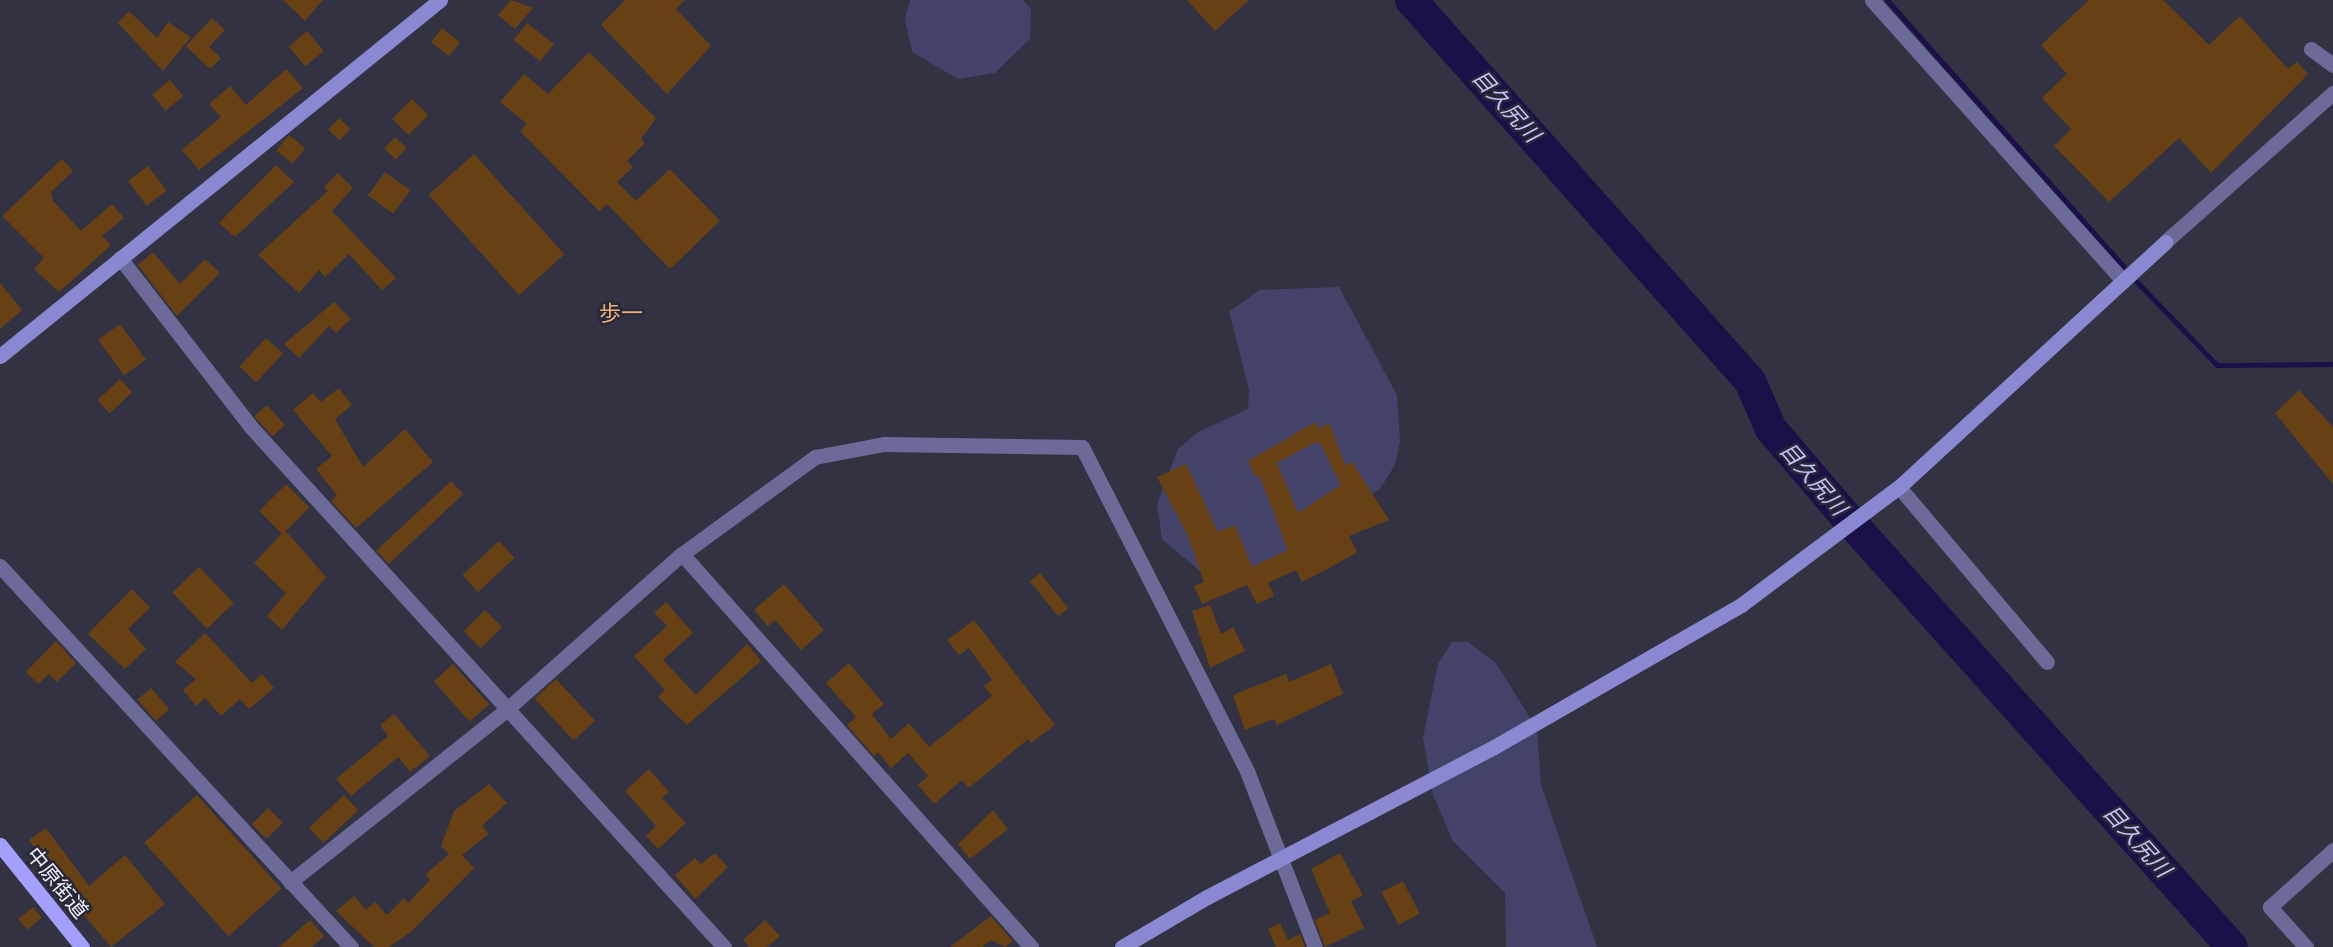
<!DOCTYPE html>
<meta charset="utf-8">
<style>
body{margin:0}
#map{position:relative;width:2333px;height:947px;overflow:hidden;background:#323242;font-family:"DM Sans","Noto Sans JP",sans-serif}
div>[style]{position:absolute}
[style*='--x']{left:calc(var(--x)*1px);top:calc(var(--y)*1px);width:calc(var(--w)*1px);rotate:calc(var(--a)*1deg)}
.green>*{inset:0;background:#434269}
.stream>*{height:5px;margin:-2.5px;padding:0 2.5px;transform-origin:2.5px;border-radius:2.5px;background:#1b1048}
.river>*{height:32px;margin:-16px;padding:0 16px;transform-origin:16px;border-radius:16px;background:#1b1048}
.building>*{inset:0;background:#674114;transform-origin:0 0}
.street>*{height:15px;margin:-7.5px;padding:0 7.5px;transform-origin:7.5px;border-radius:7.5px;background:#6b6a98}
.secondary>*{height:15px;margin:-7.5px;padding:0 7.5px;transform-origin:7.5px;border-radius:7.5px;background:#8a88d1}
.primary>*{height:15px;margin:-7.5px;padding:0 7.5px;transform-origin:7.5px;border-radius:7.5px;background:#a39ffd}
span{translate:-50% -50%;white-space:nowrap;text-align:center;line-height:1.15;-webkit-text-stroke:5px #282838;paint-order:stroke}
.street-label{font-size:21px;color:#eeeef9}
.water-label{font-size:22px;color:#c3c3fa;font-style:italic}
.neighbourhood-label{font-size:22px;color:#ebb378}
</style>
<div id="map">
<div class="green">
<i style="clip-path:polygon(910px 0,1023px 0,1031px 9px,1030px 39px,995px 73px,958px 79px,912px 52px,905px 19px)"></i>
<i style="clip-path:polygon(1339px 287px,1397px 395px,1400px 441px,1395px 465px,1380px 489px,1260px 571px,1215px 584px,1162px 539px,1157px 504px,1178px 449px,1198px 432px,1248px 409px,1249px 389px,1229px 312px,1259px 290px)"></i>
<i style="clip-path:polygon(1452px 642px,1468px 642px,1496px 663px,1537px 729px,1541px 785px,1597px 947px,1506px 947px,1505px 893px,1453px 841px,1433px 795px,1423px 737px,1438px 664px)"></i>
</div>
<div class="stream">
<i style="--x:1887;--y:0;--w:356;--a:48.4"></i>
<i style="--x:2137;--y:282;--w:115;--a:46.1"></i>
<i style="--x:2217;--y:365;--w:116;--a:-0.5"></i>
</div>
<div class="river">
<i style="--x:1411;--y:0;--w:510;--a:48.34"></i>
<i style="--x:1750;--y:381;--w:52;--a:66.4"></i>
<i style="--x:1771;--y:429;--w:117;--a:49.5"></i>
<i style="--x:1847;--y:518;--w:576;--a:48.09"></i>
</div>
<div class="building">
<i style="clip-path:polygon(283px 0,323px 0,305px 21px)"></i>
<i style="clip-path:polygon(511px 0,533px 8px,515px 29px,498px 15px)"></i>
<i style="clip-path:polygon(625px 0,685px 0,676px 9px,711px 46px,667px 94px,601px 25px)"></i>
<i style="clip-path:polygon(1187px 0,1249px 0,1215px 31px)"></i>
<i style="clip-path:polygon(2089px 0,2163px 0,2209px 45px,2240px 16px,2288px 69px,2297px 62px,2308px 74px,2211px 173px,2179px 138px,2109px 202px,2054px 146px,2071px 129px,2042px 98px,2067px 74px,2041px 45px)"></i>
<i style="clip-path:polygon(129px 11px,157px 38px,168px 22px,191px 37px,163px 71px,118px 23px)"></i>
<i style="clip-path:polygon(212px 18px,225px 30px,209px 47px,221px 58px,210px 69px,186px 46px)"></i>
<i style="left:527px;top:23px;width:34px;height:22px;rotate:38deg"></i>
<i style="left:442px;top:28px;width:23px;height:18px;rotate:38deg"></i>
<i style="left:307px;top:31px;width:26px;height:24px;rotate:50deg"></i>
<i style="clip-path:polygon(589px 52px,656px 118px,641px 139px,645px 143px,627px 161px,633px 167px,617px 182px,636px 201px,670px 169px,720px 221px,670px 269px,607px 204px,599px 211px,520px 131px,527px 124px,500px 102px,524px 74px,548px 94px)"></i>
<i style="clip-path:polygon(286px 69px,303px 88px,199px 170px,182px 150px,221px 117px,209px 104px,230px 86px,246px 105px)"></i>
<i style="left:170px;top:80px;width:21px;height:23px;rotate:51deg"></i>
<i style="left:412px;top:99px;width:23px;height:28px;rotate:45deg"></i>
<i style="left:339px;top:118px;width:16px;height:16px;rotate:43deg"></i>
<i style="left:289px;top:135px;width:21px;height:20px;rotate:39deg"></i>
<i style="left:395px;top:137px;width:16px;height:16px;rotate:43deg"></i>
<i style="left:474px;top:154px;width:135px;height:61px;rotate:48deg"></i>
<i style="clip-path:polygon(62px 159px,73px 171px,51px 192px,53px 201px,81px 231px,112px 204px,124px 218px,102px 236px,111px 245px,59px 292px,34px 269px,44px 258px,2px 216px)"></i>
<i style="clip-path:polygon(276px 165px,294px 182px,235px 237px,219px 223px)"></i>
<i style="left:148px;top:166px;width:31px;height:25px;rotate:53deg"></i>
<i style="left:385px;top:172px;width:31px;height:29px;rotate:36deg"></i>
<i style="clip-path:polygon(338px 173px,353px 188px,332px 211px,396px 278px,382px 290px,349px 254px,325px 277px,319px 270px,299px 293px,258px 255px,328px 191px,324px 187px)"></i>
<i style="clip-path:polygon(153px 252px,180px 284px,205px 259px,220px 273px,177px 316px,138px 265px)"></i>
<i style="clip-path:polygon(0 283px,22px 310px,0 329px)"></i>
<i style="clip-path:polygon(334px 302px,351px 319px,336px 333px,329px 326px,299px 358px,284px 344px)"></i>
<i style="left:120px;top:324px;width:44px;height:27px;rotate:54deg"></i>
<i style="left:266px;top:338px;width:23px;height:39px;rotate:43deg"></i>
<i style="left:120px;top:379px;width:18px;height:31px;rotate:47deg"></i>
<i style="clip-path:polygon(339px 388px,352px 405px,335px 419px,363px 467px,405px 429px,433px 462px,356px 528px,331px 501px,337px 495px,316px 469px,332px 456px,293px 410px,313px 393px,321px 402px)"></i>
<i style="clip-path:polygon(2299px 390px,2333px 427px,2333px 484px,2275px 413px)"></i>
<i style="left:267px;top:405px;width:27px;height:17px;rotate:48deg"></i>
<i style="clip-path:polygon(evenodd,1315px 422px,1319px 429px,1329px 423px,1345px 465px,1352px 462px,1389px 520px,1349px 536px,1357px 552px,1326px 570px,1302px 582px,1296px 570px,1268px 583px,1274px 596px,1257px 604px,1247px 585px,1202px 604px,1194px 586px,1204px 582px,1188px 536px,1157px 477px,1186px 464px,1218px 532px,1235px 525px,1252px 567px,1288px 550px,1259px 475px,1255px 477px,1248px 461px,1315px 422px,1314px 443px,1320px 443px,1341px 485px,1298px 513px,1277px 463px,1314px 443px)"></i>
<i style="left:451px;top:481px;width:18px;height:102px;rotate:47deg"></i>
<i style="left:286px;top:484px;width:33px;height:38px;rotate:45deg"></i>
<i style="clip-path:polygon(285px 530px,326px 577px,282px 630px,267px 616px,286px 593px,254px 563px)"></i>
<i style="left:499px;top:541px;width:23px;height:50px;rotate:47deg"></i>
<i style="left:199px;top:567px;width:50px;height:37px;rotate:46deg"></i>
<i style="left:1040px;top:573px;width:45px;height:13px;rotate:51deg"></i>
<i style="clip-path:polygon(784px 584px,824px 630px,801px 650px,775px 620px,768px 626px,754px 610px)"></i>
<i style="clip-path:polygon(132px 589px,150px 608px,128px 629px,146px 649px,125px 669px,88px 634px)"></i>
<i style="clip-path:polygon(666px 602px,693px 633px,663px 660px,696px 695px,747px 644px,761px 661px,687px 725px,658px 697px,665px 690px,634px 656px,667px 626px,654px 613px)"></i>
<i style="clip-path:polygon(1210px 605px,1221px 634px,1233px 627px,1245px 651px,1210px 668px,1192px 611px)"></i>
<i style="left:485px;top:610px;width:24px;height:30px;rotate:45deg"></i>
<i style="clip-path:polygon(974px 620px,1055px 725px,1031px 743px,1028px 739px,969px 788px,962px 780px,934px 804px,918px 785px,928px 776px,908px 753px,891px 768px,878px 752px,874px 756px,847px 725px,856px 717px,826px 683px,849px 663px,884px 704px,872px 714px,891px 739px,909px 723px,929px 747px,992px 696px,984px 686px,992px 680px,969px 648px,959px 655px,947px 640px)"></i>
<i style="clip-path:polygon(205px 633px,252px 683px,262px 674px,274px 688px,249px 709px,240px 699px,221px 716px,205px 698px,196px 706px,183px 690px,196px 679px,175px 662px)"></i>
<i style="clip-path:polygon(56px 641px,76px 663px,57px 682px,49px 674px,38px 684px,26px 672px)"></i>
<i style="left:453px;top:664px;width:54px;height:26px;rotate:48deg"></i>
<i style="clip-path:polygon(1331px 664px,1343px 694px,1277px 725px,1274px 719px,1245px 730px,1233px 695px,1286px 674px,1289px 682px)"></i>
<i style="left:556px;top:679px;width:57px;height:29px;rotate:47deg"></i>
<i style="left:151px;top:688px;width:28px;height:18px;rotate:49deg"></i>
<i style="clip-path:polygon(394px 714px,430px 756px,410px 772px,398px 757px,351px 796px,336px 779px,388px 736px,380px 725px)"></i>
<i style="clip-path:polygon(649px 769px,669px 792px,662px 798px,686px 823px,658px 849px,646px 836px,656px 826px,625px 791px)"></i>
<i style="clip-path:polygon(489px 784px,507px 803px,482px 826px,489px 834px,462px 855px,474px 868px,412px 931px,389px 947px,374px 947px,336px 911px,354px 896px,366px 910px,375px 902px,387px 915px,404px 898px,408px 903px,430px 880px,426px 874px,449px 854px,441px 846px,454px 811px)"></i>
<i style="left:197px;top:795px;width:126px;height:71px;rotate:48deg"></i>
<i style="left:344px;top:795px;width:21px;height:48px;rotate:47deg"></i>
<i style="left:268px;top:808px;width:21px;height:23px;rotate:45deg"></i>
<i style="clip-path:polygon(993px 810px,1008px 829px,970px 859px,958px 844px)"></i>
<i style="clip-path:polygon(46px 828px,89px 886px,125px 855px,165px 904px,111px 947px,53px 879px,56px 877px,29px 840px)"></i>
<i style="clip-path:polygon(715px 853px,728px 867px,695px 899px,675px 875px,695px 858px,701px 864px)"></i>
<i style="clip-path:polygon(1340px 853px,1363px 895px,1351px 901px,1364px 928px,1325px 947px,1315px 920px,1330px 913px,1311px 869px)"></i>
<i style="left:1403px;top:881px;width:37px;height:24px;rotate:63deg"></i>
<i style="left:33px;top:907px;width:14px;height:19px;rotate:51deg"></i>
<i style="clip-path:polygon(991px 916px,1013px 941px,1005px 947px,991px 940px,982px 947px,950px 947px)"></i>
<i style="clip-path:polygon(310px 920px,324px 936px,312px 947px,279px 947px)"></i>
<i style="clip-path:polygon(765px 920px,780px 936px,767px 947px,749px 947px,743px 940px)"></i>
<i style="clip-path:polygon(1280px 923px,1288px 940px,1300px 934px,1305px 947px,1276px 947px,1268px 929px)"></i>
</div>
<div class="street">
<i style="--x:1872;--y:0;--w:377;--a:48.2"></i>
<i style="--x:2311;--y:49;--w:27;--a:36"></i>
<i style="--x:2165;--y:242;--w:225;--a:-41.6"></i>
<i style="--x:120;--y:258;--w:214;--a:52.2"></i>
<i style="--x:251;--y:427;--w:703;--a:47.71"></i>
<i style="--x:1899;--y:487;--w:229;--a:49.8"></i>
<i style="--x:682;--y:554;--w:526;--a:48.39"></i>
<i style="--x:0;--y:566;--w:518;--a:47.35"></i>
<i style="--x:290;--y:882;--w:276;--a:-38.5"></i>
<i style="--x:506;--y:710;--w:235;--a:-41.6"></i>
<i style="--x:682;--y:554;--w:165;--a:-36.1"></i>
<i style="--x:815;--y:457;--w:70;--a:-10.7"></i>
<i style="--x:884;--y:444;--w:198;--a:0.9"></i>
<i style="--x:1082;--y:447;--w:364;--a:63"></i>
<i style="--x:1247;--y:771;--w:189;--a:68.9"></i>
<i style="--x:2306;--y:947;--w:54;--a:-132"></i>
<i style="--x:2270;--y:907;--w:85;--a:-42.1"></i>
</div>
<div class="secondary">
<i style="--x:0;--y:356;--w:566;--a:-38.98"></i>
<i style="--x:1122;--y:947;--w:99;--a:-30.5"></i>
<i style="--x:1207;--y:897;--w:324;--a:-27.6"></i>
<i style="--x:1494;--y:747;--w:285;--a:-29.9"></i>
<i style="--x:1741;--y:605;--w:197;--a:-36.8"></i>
<i style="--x:1899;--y:487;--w:362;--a:-42.6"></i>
</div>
<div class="primary">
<i style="--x:0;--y:845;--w:131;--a:51.2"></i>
</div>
<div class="street-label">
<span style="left:57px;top:883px;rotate:51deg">中原街道</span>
</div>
<div class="water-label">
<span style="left:1506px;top:106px;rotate:48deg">目久尻川</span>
<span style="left:1813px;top:479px;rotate:49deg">目久尻川</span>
<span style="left:2137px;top:841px;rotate:48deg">目久尻川</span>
</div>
<div class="neighbourhood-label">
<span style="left:621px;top:314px">歩一</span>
</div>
</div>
